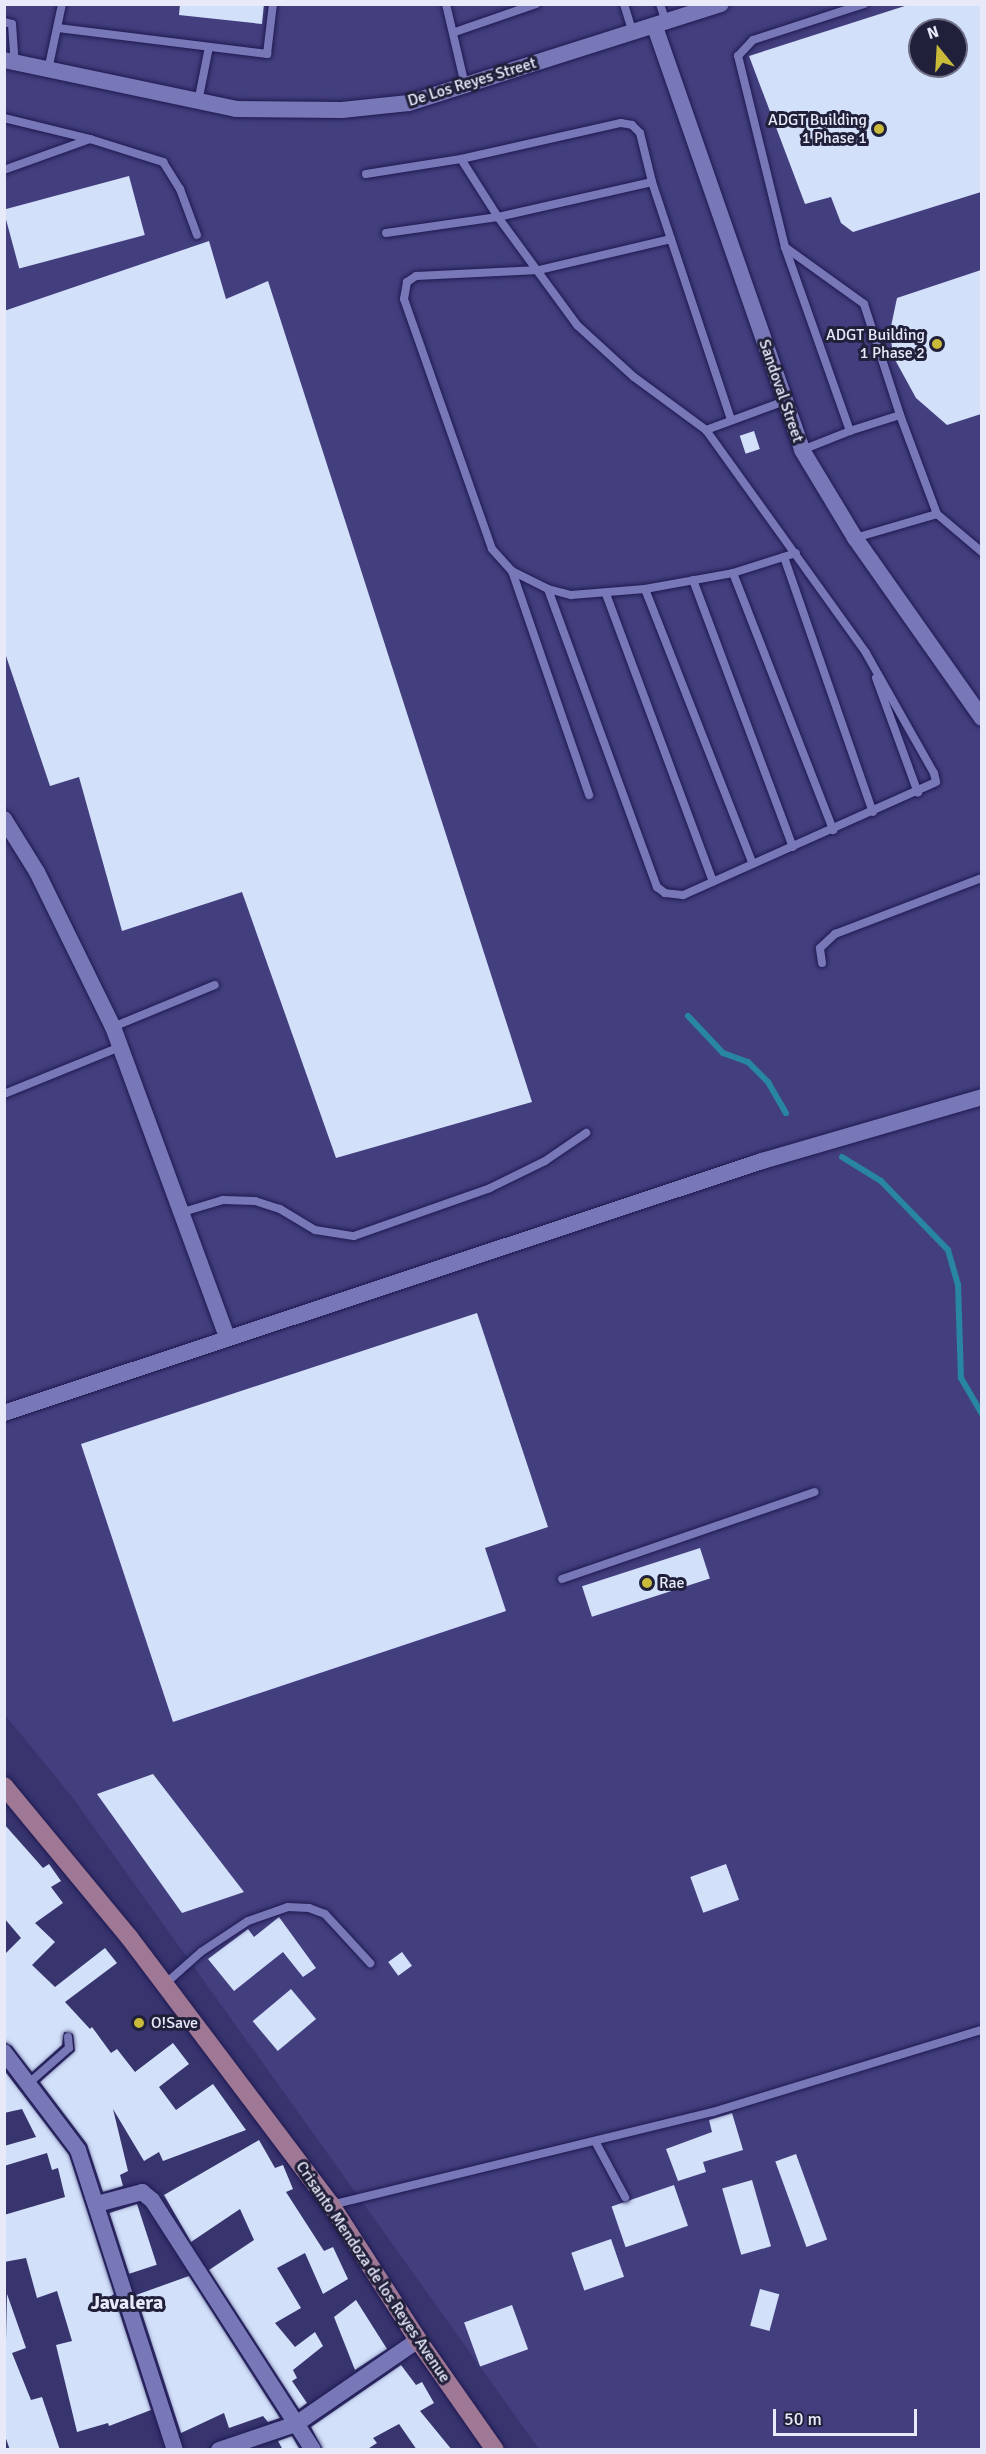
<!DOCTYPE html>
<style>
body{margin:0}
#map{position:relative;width:986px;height:2454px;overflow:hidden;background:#37346e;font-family:Signika,sans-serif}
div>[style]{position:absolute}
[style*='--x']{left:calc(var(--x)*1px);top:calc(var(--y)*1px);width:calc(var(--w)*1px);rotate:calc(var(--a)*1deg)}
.built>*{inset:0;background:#433f7e}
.stream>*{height:6px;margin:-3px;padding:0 3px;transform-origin:3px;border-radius:3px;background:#2886a3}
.building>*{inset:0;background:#d2e0fa;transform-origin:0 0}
.roads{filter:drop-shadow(0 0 2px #1f1951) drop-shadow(0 0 2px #1f1951)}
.lane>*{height:8px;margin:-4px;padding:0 4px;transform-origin:4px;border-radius:4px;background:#7878b9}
.street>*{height:16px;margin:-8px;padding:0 8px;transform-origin:8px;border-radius:8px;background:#7878b9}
.secondary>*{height:18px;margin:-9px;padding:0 9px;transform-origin:9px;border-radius:9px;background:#9f7895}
.dots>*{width:16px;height:16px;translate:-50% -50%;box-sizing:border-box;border:3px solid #20203b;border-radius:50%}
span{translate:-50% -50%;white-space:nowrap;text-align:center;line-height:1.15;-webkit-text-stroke:6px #20203b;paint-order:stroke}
.street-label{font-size:16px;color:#e9eaf9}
.poi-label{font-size:16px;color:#e9eaf9}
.right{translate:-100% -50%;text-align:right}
.left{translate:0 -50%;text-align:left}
.quarter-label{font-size:20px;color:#e9eaf9;font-weight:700}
.frame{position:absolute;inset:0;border:6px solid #e9eaf9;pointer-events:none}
.north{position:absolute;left:908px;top:18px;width:60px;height:60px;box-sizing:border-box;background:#20203b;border:2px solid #707187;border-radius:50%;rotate:342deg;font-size:16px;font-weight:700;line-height:24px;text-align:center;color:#e9eaf9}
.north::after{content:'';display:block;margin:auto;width:21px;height:27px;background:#c9ba3a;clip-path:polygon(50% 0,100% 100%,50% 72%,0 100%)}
.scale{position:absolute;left:773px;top:2409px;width:144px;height:27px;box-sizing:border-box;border:3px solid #e9eaf9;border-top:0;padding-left:8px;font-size:18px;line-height:21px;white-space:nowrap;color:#e9eaf9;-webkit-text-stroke:4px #20203b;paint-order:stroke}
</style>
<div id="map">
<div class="built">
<i style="clip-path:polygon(evenodd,4px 5px,981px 5px,981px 2449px,539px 2449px,73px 1798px,5px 1715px,4px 5px,920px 30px,956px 30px,956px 66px,920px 66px,920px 30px)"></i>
</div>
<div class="stream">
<i style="--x:688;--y:1016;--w:51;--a:46.6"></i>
<i style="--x:723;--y:1053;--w:27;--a:20"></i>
<i style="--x:748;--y:1062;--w:28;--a:45"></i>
<i style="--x:768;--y:1082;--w:36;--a:60"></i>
<i style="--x:842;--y:1157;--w:46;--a:31.6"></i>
<i style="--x:881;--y:1181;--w:96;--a:45.8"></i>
<i style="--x:948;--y:1250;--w:35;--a:74"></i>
<i style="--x:958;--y:1284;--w:94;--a:88.2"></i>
<i style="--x:961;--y:1378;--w:42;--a:59.7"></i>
</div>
<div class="building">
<i style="clip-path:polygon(180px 4px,264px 4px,262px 24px,179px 15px)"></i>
<i style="clip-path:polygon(evenodd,911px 4px,981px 4px,981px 192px,853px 232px,841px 223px,831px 197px,805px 204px,749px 56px,911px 4px,920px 30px,956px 30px,956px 66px,920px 66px,920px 30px)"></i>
<i style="left:129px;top:176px;width:61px;height:130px;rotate:75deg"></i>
<i style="clip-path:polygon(209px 241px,226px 299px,268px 281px,532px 1102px,336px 1158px,242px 892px,122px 931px,79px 777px,50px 786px,4px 650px,4px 311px)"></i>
<i style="clip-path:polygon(981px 270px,981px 414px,947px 425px,916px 398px,893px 356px,890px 331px,897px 298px)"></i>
<i style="left:754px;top:431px;width:19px;height:15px;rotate:72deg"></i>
<i style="clip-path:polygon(477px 1313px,548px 1527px,485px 1548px,506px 1611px,173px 1722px,81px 1444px)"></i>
<i style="left:700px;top:1548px;width:32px;height:124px;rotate:72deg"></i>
<i style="clip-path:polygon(153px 1774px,244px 1892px,182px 1913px,97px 1794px)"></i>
<i style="clip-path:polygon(4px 1824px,43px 1868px,49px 1864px,61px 1881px,51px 1887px,63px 1903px,35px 1923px,55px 1942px,32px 1965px,55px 1987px,105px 1948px,117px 1963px,65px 2002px,90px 2029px,92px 2027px,111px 2053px,117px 2049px,135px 2072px,173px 2043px,189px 2064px,159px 2087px,176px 2110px,213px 2084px,246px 2130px,163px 2161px,159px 2152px,144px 2161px,113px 2109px,128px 2171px,120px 2175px,123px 2186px,103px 2192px,87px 2144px,40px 2082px,75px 2051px,73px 2034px,64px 2032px,62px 2045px,32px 2072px,12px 2046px,4px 2042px,4px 1955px,21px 1938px,4px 1918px)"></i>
<i style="left:726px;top:1864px;width:38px;height:38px;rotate:70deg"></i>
<i style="clip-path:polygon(279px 1917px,316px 1968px,303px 1977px,283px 1952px,234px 1991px,208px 1959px,248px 1929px,254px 1937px)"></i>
<i style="left:402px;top:1952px;width:17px;height:17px;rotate:54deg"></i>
<i style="left:291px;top:1989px;width:39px;height:50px;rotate:50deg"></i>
<i style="clip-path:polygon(4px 2070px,69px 2155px,114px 2294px,99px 2304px,101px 2307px,116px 2302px,151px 2410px,109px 2426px,108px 2423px,77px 2432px,56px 2345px,72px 2341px,57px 2291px,37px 2298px,26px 2258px,4px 2262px,4px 2215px,65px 2197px,58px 2168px,52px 2170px,47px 2153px,4px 2166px,4px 2146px,36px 2137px,22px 2109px,4px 2113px)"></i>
<i style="clip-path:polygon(732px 2113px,743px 2150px,703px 2162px,706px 2172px,678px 2181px,666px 2149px,712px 2132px,709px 2120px)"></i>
<i style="clip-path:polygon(259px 2140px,275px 2168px,283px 2165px,293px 2189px,286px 2192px,324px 2251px,333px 2247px,348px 2279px,323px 2294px,305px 2253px,277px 2268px,301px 2308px,275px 2323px,295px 2347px,315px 2332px,323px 2346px,293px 2370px,297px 2378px,292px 2381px,307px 2403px,299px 2409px,209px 2270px,254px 2240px,240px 2209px,191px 2242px,164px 2195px)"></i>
<i style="left:796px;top:2154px;width:91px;height:22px;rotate:70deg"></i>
<i style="left:752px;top:2180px;width:69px;height:31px;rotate:74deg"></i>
<i style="left:674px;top:2185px;width:43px;height:66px;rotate:71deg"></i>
<i style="left:137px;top:2204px;width:64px;height:29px;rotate:72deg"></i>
<i style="left:611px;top:2239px;width:40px;height:42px;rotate:71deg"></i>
<i style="clip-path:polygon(189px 2276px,280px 2418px,268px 2422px,263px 2416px,229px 2428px,224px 2413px,181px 2433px,136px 2295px)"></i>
<i style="left:760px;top:2289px;width:20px;height:38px;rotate:15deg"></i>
<i style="clip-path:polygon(7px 2294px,26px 2348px,12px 2353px,31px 2400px,42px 2397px,60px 2450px,10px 2450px,4px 2433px)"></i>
<i style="clip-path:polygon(356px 2300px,387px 2349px,355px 2370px,334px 2317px)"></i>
<i style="left:512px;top:2305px;width:47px;height:51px;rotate:70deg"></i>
<i style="clip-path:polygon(401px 2365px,416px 2385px,422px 2382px,434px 2403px,420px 2411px,452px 2450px,417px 2450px,399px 2424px,373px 2438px,377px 2443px,366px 2450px,323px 2450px,311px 2427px)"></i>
<i style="clip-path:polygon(292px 2436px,300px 2450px,283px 2450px,278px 2441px)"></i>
</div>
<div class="roads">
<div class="lane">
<i style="--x:446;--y:4;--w:83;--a:76.8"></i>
<i style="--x:624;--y:4;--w:30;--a:73"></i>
<i style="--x:660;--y:4;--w:20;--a:72"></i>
<i style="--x:4;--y:22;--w:8;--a:14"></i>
<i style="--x:12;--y:24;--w:39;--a:86"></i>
<i style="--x:58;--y:28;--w:211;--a:7.1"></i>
<i style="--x:267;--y:54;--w:50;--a:-83.2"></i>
<i style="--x:455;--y:32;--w:86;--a:-19.1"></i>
<i style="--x:48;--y:70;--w:67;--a:-78"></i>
<i style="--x:198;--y:102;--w:56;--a:-78.7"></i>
<i style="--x:4;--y:118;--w:89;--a:13.7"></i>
<i style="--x:90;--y:139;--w:91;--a:160.2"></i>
<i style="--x:90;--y:139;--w:77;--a:17.5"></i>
<i style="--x:163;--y:162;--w:32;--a:58"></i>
<i style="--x:180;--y:189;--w:49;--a:69.7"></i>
<i style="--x:461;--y:159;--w:69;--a:57.5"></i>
<i style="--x:498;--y:217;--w:134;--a:53.8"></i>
<i style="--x:577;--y:325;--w:77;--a:42.4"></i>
<i style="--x:634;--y:377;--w:89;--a:36.4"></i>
<i style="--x:706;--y:430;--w:274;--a:54.3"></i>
<i style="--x:866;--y:653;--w:138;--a:60.5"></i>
<i style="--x:934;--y:773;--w:9;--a:77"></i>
<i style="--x:936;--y:782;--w:277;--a:155.9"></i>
<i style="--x:683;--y:895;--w:18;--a:-174"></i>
<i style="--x:665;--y:893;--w:10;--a:-143"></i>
<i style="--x:657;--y:887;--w:317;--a:-110.1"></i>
<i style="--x:366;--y:174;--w:96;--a:-9"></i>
<i style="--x:461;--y:159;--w:164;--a:-12.7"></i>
<i style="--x:621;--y:123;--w:11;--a:10"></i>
<i style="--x:632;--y:125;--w:11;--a:45"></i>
<i style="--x:640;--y:133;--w:50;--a:76.2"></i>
<i style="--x:652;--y:182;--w:251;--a:71.6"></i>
<i style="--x:386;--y:233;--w:113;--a:-8.1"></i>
<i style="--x:498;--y:217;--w:158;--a:-12.8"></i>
<i style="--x:671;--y:239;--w:136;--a:166.8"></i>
<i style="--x:539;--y:270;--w:123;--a:177.2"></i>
<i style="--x:416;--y:276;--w:11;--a:146"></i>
<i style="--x:407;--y:282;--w:17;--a:100"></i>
<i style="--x:404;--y:299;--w:265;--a:70.6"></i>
<i style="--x:492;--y:549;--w:30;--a:48"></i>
<i style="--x:512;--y:571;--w:40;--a:26.6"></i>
<i style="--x:548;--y:589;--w:24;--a:15"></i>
<i style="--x:571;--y:595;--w:74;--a:-4.6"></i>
<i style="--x:645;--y:589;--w:89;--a:-10.3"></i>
<i style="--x:733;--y:573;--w:66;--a:-17.6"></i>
<i style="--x:785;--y:247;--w:97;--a:35.8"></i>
<i style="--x:864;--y:304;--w:117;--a:72"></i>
<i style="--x:900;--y:415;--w:52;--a:162.3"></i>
<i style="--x:850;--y:431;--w:195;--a:-109.5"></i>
<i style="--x:785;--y:247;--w:197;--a:-103.8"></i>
<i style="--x:738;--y:56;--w:22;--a:-47"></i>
<i style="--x:753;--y:40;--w:117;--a:-18"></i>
<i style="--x:900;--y:415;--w:106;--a:69.5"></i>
<i style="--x:937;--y:514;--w:59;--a:40.2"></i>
<i style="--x:706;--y:430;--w:84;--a:-20.2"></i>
<i style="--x:802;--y:450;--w:52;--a:-21.6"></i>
<i style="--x:855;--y:538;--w:85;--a:-16.3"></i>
<i style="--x:784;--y:557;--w:270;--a:70.8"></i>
<i style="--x:512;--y:571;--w:237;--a:71"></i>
<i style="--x:733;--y:573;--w:276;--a:68.7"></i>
<i style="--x:693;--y:580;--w:285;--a:69.5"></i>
<i style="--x:645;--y:589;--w:295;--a:68.6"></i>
<i style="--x:606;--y:594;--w:307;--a:69.6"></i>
<i style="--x:876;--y:678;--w:122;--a:69.9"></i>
<i style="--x:822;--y:963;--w:15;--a:-98"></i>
<i style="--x:820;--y:948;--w:21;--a:-43"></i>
<i style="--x:835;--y:934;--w:157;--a:-20.9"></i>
<i style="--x:113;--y:1027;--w:110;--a:-22.4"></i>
<i style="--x:4;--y:1094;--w:125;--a:-22.1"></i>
<i style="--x:183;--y:1212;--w:42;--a:-16.7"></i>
<i style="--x:223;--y:1200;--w:32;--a:2"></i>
<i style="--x:255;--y:1201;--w:26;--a:18"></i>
<i style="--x:280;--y:1209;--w:41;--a:31"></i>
<i style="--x:315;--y:1230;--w:39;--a:9"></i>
<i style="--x:354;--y:1236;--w:144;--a:-19.4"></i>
<i style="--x:490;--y:1188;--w:61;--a:-26.1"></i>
<i style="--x:545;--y:1161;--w:50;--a:-34.3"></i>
<i style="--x:562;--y:1579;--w:267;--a:-19"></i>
<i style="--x:165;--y:1984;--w:48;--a:-41.6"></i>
<i style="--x:201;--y:1952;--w:56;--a:-33.4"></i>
<i style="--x:248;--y:1921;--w:42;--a:-19.3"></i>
<i style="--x:288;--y:1907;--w:21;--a:3"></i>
<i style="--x:309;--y:1908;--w:17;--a:21"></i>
<i style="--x:325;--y:1914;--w:67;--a:47.4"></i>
<i style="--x:29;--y:2083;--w:53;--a:-41.2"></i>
<i style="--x:69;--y:2048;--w:11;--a:-95"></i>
<i style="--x:595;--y:2141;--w:64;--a:61.8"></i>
<i style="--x:331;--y:2205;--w:393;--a:-13.7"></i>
<i style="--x:713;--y:2112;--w:281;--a:-17"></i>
</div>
<div class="street">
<i style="--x:655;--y:27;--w:448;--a:70.8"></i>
<i style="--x:802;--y:450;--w:103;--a:58.9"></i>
<i style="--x:855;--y:538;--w:220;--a:54.8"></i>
<i style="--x:4;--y:60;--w:237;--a:11.9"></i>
<i style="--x:236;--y:109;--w:106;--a:0.5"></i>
<i style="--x:342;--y:110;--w:67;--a:-6"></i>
<i style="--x:409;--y:103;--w:327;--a:-17.6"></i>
<i style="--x:4;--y:819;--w:62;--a:58.1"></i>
<i style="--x:37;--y:872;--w:173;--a:63.9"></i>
<i style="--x:113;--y:1027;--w:330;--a:69.8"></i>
<i style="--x:4;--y:1413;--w:799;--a:-18.39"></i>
<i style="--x:762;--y:1161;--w:229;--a:-16.2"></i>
<i style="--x:4;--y:2052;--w:123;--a:52.9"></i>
<i style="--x:78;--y:2150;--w:315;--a:72.1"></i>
<i style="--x:97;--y:2204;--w:47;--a:-14.9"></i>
<i style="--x:142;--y:2192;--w:13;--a:39"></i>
<i style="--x:152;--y:2200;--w:297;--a:57.2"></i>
<i style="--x:219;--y:2450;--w:81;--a:-18.7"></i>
<i style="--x:296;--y:2424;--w:148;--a:-34.5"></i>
</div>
<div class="secondary">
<i style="--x:4;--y:1786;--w:196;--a:50.4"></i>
<i style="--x:129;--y:1937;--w:336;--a:53"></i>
<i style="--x:331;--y:2205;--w:161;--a:57.2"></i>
<i style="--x:418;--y:2340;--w:134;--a:55"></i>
</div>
</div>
<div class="dots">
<i style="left:879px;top:129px;background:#c9ba3a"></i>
<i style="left:937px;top:344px;background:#c9ba3a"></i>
<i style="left:647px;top:1583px;background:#c9ba3a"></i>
<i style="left:139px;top:2023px;background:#c9ba3a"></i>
</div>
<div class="street-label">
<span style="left:472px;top:82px;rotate:-17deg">De Los Reyes Street</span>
<span style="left:781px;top:391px;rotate:71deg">Sandoval Street</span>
<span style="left:373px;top:2272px;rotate:56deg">Crisanto Mendoza de los Reyes Avenue</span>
</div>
<div class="poi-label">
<span class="right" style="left:867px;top:129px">ADGT Building<br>1 Phase 1</span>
<span class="right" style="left:925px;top:344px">ADGT Building<br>1 Phase 2</span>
<span class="left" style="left:659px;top:1583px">Rae</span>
<span class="left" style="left:151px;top:2023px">O!Save</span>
</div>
<div class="quarter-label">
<span style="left:127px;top:2302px">Javalera</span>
</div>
<div class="frame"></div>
<div class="north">N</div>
<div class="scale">50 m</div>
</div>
